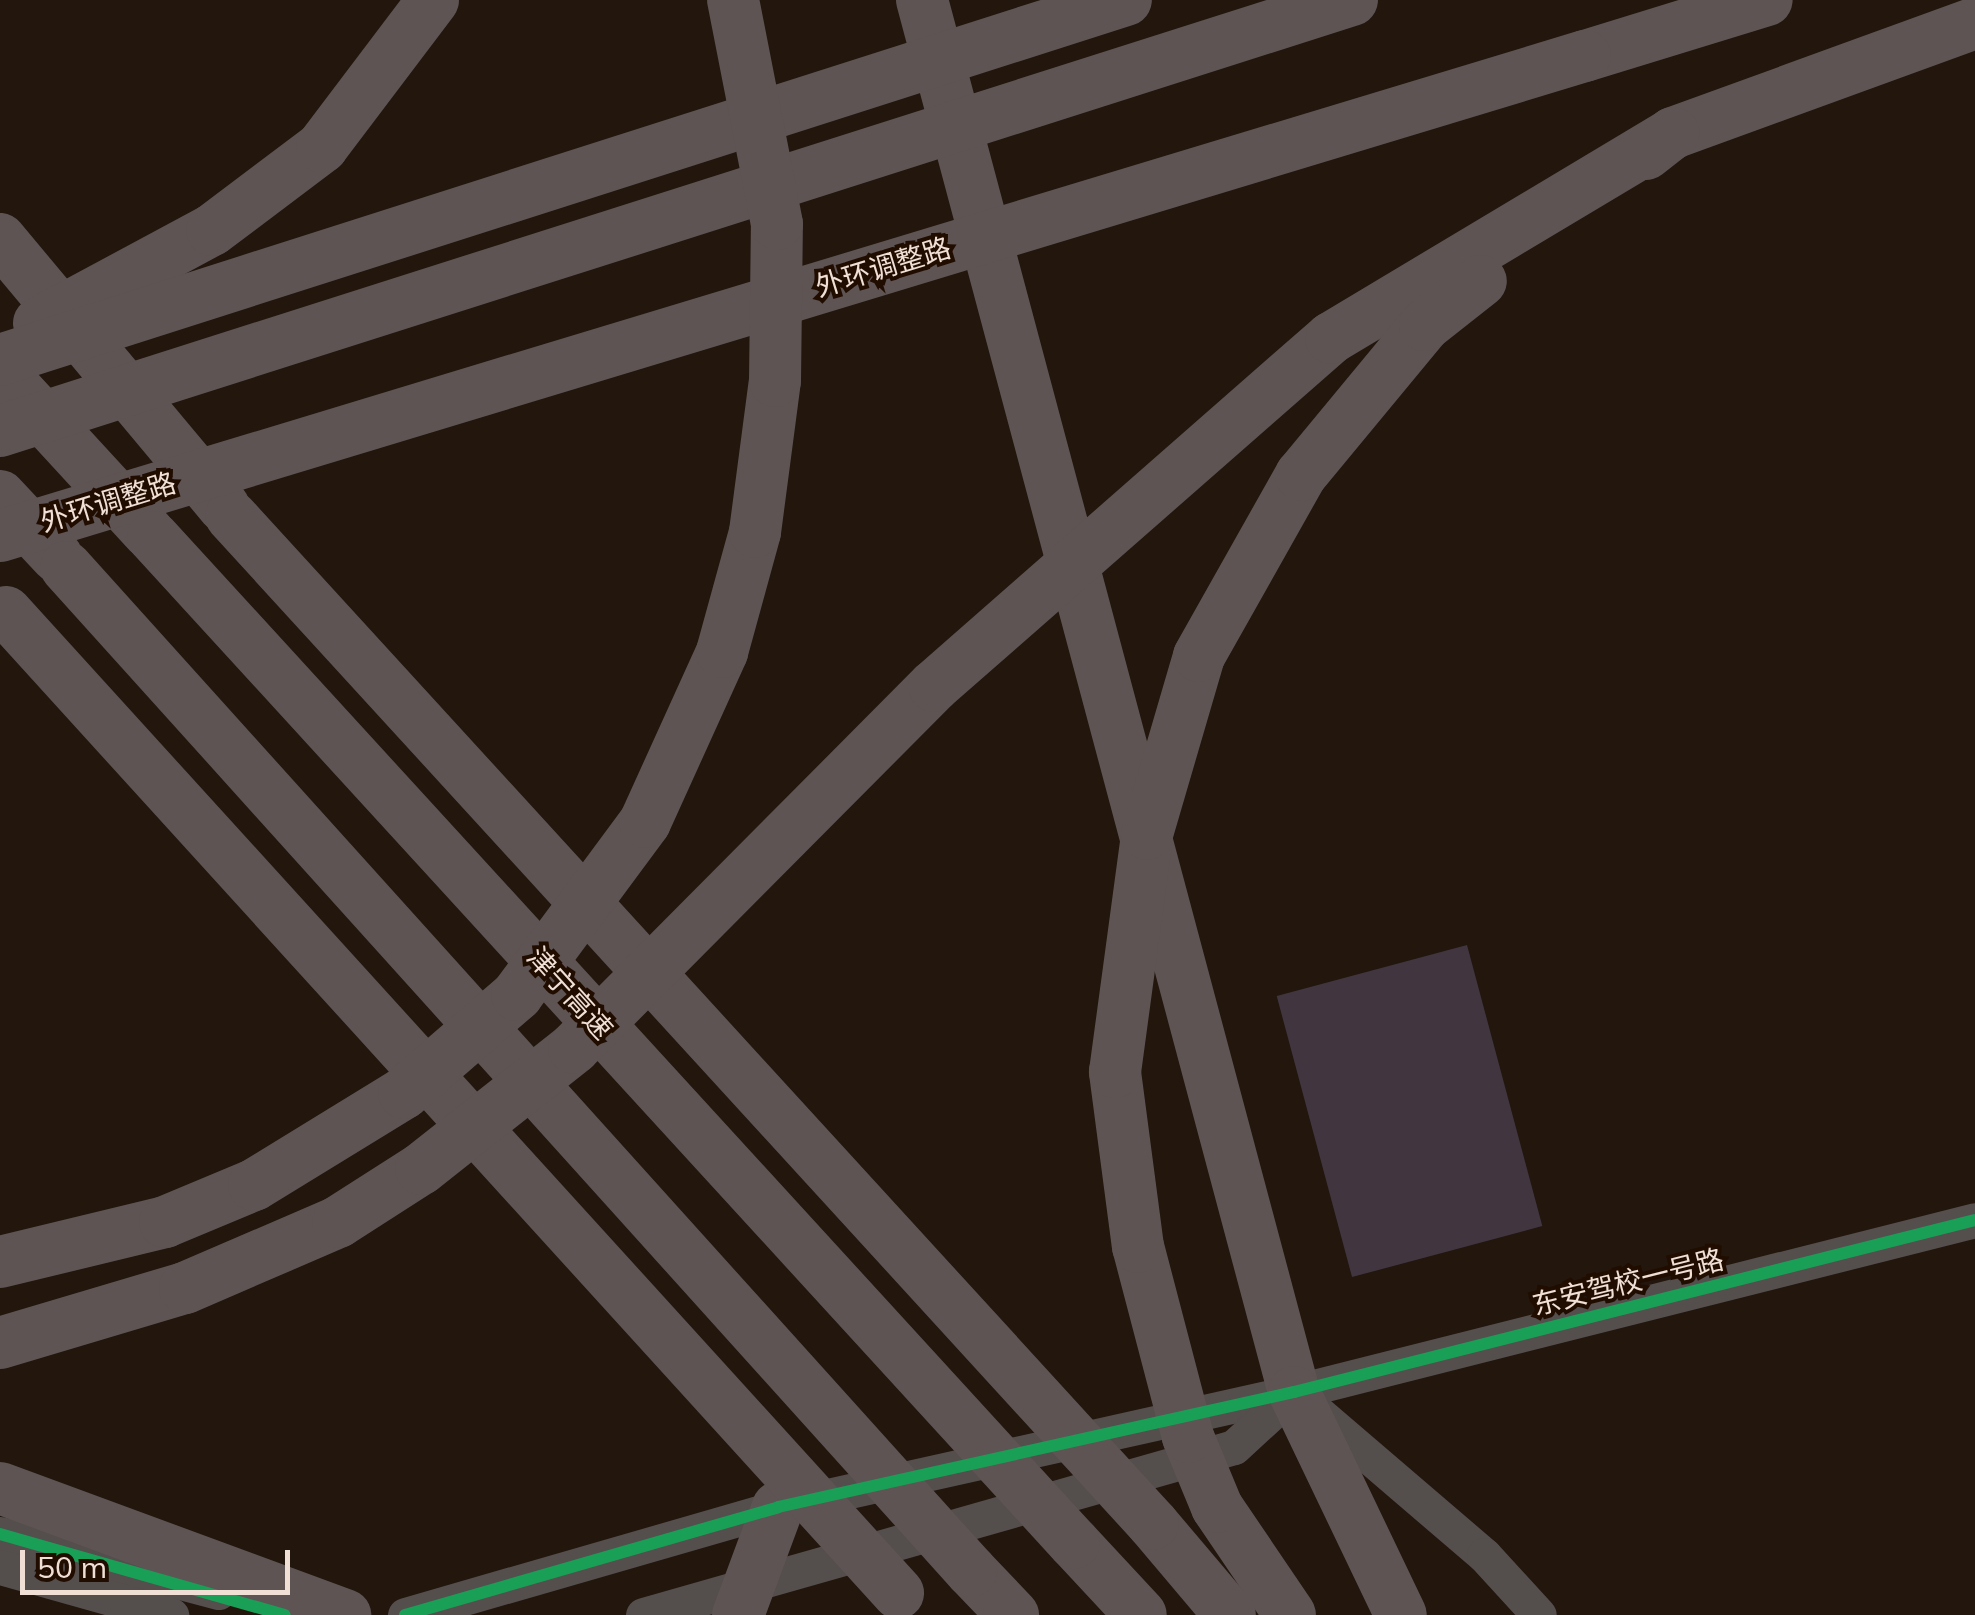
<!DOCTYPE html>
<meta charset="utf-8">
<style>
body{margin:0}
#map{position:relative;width:1975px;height:1615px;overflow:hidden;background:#22160d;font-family:Mulish,"Noto Sans SC",sans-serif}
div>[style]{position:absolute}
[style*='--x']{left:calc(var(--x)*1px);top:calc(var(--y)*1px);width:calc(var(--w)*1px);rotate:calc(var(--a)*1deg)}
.building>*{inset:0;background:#413540;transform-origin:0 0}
.minor>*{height:35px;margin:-17.5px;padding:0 17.5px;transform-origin:17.5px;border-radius:17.5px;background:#544e4d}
.highway>*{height:52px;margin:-26px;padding:0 26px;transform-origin:26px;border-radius:26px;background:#5e5453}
.highway-bridge>*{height:52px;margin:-26px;padding:0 26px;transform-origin:26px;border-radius:26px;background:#5e5453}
.cycleway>*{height:12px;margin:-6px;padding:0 6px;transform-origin:6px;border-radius:6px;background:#1a9f57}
span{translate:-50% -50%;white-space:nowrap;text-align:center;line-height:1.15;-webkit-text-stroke:8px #210c00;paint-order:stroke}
.street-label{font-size:28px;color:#efdfd4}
.scale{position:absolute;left:20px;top:1550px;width:270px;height:45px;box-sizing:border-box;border:5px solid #efdfd4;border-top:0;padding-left:12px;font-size:30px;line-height:35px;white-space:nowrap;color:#efdfd4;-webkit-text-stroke:8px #210c00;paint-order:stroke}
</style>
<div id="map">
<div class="building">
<i style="left:1467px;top:945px;width:291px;height:197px;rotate:75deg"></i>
</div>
<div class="minor">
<i style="--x:1310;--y:1406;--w:229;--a:40.6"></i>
<i style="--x:1484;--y:1555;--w:81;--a:47.5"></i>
<i style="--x:0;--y:1534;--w:226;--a:14.9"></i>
<i style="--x:0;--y:1567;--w:178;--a:15.7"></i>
<i style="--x:405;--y:1615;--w:388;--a:-16.1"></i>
<i style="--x:778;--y:1507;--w:529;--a:-12.56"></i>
<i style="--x:1294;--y:1392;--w:702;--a:-14.17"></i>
<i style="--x:643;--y:1615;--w:614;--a:-15.87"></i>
<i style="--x:1234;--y:1447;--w:80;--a:-42.5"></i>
</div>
<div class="highway">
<i style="--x:922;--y:0;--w:1441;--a:75.04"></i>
<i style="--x:1294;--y:1392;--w:247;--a:64.4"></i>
<i style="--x:1585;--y:56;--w:190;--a:-17.1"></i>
<i style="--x:0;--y:239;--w:349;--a:50.1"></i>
<i style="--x:0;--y:371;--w:220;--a:47.4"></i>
<i style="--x:0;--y:496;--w:83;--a:46.9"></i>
<i style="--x:0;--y:1488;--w:368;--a:20.2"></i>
<i style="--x:1217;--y:1507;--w:130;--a:55.9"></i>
<i style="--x:1153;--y:1524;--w:119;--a:49.8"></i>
<i style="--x:1074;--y:1543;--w:98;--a:47.1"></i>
<i style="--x:971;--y:1571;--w:61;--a:46.3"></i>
<i style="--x:738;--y:1615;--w:115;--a:-69.7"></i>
</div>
<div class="highway-bridge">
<i style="--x:1646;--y:154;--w:34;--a:-38"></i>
<i style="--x:1673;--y:133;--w:321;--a:-20"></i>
<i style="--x:39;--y:323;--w:196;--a:-28.3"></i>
<i style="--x:212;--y:230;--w:138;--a:-37"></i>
<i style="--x:322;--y:147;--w:184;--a:-52.9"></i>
<i style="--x:0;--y:360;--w:1182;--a:-17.73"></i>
<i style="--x:0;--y:431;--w:1419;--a:-17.68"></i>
<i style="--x:231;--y:516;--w:1366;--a:47.55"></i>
<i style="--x:0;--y:536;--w:1656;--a:-16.85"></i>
<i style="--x:153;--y:537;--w:1364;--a:47.53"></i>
<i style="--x:66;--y:567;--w:1352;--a:47.97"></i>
<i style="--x:6;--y:612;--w:1326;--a:47.72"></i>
<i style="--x:0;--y:1262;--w:170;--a:-13.6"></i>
<i style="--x:165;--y:1222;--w:96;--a:-22.6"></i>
<i style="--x:254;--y:1185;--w:176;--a:-31.5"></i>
<i style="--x:404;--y:1093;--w:150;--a:-40.9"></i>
<i style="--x:517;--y:995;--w:215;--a:-53.5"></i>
<i style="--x:645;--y:822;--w:187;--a:-65.6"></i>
<i style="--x:722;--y:652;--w:124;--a:-74.6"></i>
<i style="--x:755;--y:532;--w:152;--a:-82.5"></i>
<i style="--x:775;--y:381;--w:157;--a:-89.3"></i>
<i style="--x:777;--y:224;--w:228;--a:-101.1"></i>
<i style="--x:0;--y:1343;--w:193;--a:-16.6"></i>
<i style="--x:185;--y:1288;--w:167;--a:-23.3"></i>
<i style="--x:338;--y:1222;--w:98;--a:-32.6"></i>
<i style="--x:421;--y:1169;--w:195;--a:-38.3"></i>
<i style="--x:574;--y:1048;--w:511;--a:-45.16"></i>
<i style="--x:934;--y:686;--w:528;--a:-41.24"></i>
<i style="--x:1331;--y:338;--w:399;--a:-30.9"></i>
<i style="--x:1217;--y:1507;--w:76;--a:-112.5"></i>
<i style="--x:1188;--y:1437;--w:196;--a:-104.7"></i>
<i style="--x:1138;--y:1247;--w:177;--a:-97.5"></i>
<i style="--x:1115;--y:1072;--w:240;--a:-82.3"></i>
<i style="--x:1147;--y:834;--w:185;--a:-73.7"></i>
<i style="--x:1199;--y:656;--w:208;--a:-60.6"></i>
<i style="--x:1301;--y:475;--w:195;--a:-50.4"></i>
<i style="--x:1425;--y:325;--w:71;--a:-38.2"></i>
</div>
<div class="cycleway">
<i style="--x:0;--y:1534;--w:296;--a:15.9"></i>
<i style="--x:405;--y:1615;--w:388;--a:-16.1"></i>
<i style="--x:778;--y:1507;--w:529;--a:-12.56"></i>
<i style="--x:1294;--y:1392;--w:702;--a:-14.17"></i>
</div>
<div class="street-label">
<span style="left:883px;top:267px;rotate:-17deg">外环调整路</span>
<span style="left:108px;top:502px;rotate:-17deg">外环调整路</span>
<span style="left:570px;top:993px;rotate:48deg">津宁高速</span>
<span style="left:1628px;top:1282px;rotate:-14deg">东安驾校一号路</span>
</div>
<div class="scale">50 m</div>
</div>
